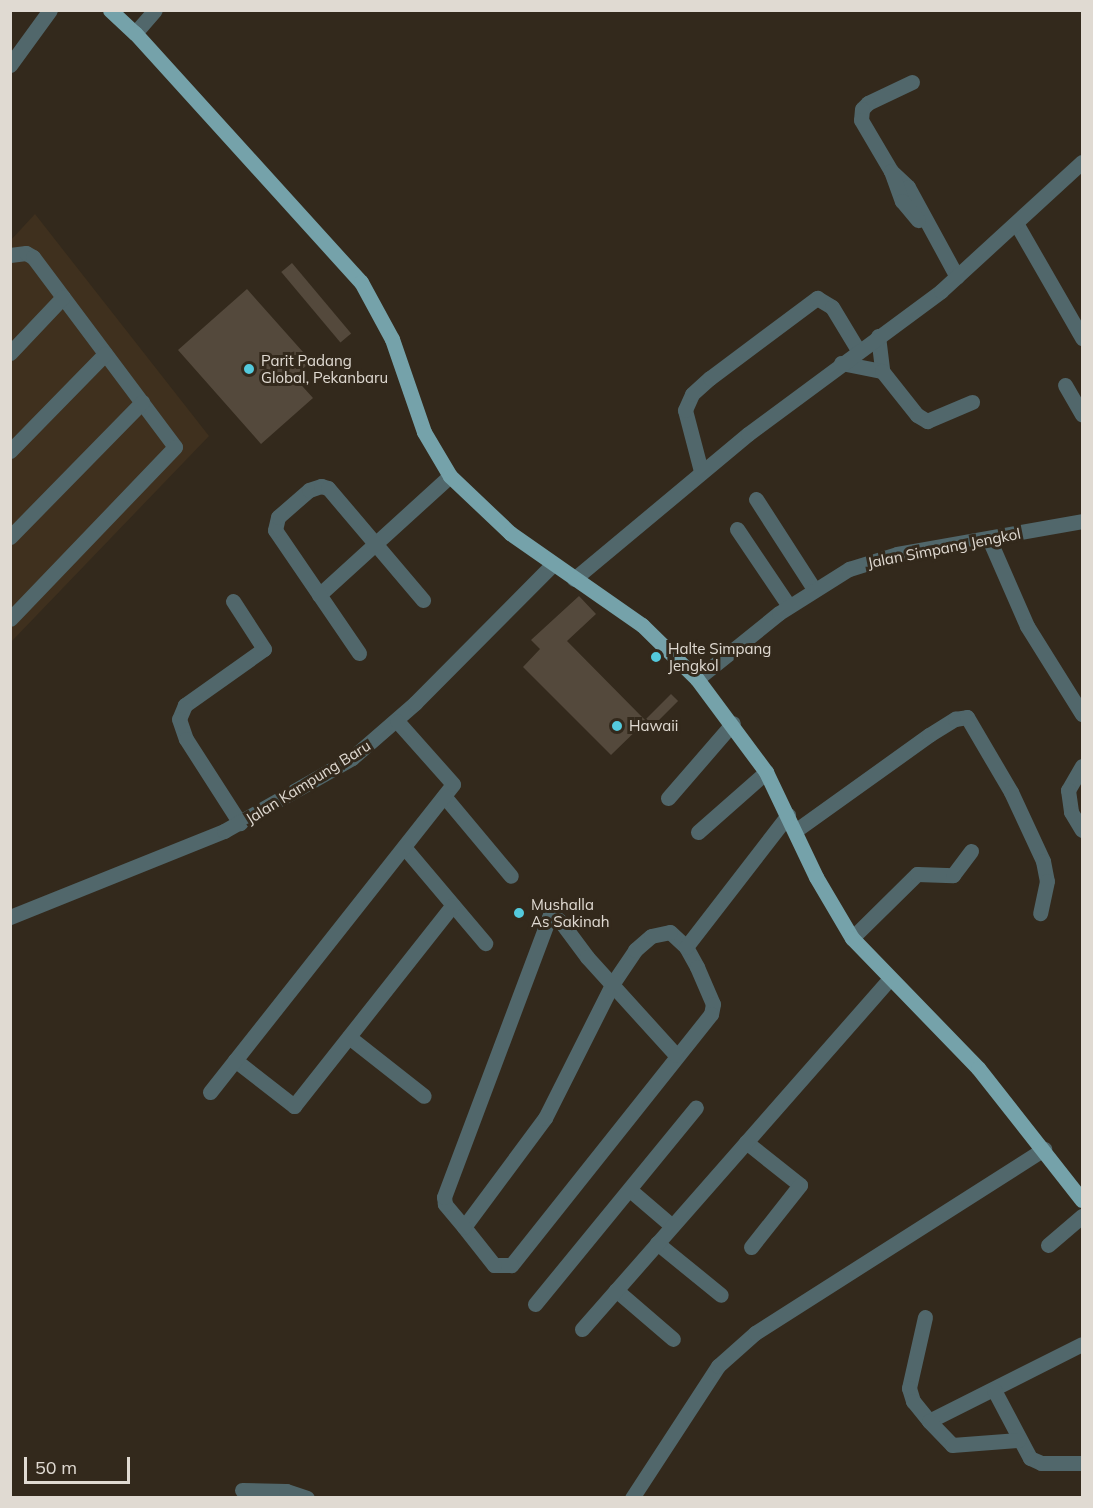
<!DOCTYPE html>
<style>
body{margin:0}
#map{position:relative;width:1093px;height:1508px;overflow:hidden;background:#33291c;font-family:Mulish,sans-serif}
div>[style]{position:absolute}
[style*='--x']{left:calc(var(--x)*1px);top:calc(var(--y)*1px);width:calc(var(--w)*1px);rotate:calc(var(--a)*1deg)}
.built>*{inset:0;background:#3f301e}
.building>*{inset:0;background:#54493c;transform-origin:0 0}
.minor>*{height:15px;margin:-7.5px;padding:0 7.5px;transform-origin:7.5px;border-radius:7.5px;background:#51676b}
.major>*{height:15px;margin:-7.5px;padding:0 7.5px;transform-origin:7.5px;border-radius:7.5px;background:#75a2aa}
.dots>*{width:16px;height:16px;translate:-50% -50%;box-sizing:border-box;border:3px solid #33291c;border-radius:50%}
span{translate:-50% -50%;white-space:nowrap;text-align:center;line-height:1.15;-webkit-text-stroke:6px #33291c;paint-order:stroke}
.poi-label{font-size:15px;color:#e0dad2}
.left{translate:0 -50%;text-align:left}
.street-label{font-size:15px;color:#e0dad2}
.frame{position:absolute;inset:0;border:12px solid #e0dad2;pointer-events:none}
.scale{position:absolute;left:24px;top:1457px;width:106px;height:27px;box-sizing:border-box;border:3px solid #e0dad2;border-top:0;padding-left:8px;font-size:18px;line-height:21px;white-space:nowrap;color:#e0dad2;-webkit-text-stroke:4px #33291c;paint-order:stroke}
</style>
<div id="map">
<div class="built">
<i style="clip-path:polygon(35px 214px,209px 436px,11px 642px,10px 241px)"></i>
</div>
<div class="building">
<i style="left:292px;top:263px;width:92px;height:14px;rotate:50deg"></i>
<i style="clip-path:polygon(247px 289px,311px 361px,294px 377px,313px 398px,261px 444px,178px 350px)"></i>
<i style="clip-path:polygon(579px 596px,596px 614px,567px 641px,646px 721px,611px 755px,523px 667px,540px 649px,531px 640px)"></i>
<i style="left:671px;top:694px;width:10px;height:35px;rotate:45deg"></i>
</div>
<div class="minor">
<i style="--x:135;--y:33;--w:30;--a:-49"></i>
<i style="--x:10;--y:65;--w:68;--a:-54"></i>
<i style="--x:912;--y:82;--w:49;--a:154.5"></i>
<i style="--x:868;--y:103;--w:8;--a:135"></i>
<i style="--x:862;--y:109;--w:11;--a:95"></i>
<i style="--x:861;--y:120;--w:59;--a:59.5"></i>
<i style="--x:891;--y:171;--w:23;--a:43"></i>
<i style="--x:908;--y:187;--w:102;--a:61.4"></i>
<i style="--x:891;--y:171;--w:32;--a:70"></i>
<i style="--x:902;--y:201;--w:25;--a:50"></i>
<i style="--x:1016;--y:223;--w:133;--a:60.1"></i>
<i style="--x:10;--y:255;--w:16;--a:-7"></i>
<i style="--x:26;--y:253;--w:8;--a:30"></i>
<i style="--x:33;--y:257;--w:237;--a:53.2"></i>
<i style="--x:175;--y:447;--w:238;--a:133.8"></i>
<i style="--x:878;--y:336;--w:35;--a:83"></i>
<i style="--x:10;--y:353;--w:77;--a:-46.6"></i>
<i style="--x:841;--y:363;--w:42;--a:11"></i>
<i style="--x:882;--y:371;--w:56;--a:51.5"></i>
<i style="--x:917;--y:415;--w:12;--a:31"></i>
<i style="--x:927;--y:421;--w:49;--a:-22.9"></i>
<i style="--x:1065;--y:385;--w:34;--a:60"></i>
<i style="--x:10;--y:451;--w:136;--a:-45.6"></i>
<i style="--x:701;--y:471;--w:63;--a:-104.7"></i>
<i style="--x:685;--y:410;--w:17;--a:-66"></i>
<i style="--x:692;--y:394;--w:24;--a:-42"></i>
<i style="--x:710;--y:378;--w:134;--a:-36.8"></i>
<i style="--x:817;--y:298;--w:17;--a:31"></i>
<i style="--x:832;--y:307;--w:50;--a:58.8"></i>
<i style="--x:756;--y:499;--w:107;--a:57.2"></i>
<i style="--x:737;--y:529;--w:93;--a:56"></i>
<i style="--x:10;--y:537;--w:189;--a:-45.6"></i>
<i style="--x:989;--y:539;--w:95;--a:66.4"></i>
<i style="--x:1027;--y:626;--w:104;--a:58"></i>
<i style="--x:574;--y:579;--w:226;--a:-39.8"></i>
<i style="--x:748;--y:434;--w:240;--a:-36.5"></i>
<i style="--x:941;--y:291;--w:191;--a:-42.5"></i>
<i style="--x:319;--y:595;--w:177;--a:-42.3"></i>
<i style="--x:233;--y:601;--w:57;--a:57.1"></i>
<i style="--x:264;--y:649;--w:97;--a:144.7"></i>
<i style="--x:185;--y:705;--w:15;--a:113"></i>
<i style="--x:179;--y:719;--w:21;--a:71"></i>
<i style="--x:186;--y:739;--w:100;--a:57.3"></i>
<i style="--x:359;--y:653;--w:149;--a:-124.3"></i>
<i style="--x:275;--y:530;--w:13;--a:-77"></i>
<i style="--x:278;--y:517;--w:41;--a:-41.1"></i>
<i style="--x:309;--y:490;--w:13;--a:-18"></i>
<i style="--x:321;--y:486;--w:7;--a:16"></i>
<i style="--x:328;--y:488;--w:147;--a:49.7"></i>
<i style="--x:697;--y:679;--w:105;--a:-38.8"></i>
<i style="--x:779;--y:613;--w:83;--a:-32.2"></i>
<i style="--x:849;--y:569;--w:50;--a:-17.4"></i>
<i style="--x:897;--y:554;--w:188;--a:-10.1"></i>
<i style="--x:1082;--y:766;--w:28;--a:120"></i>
<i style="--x:1068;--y:790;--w:22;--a:82"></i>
<i style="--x:1071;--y:812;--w:21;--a:59"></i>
<i style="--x:444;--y:796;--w:104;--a:50.1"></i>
<i style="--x:668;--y:798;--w:99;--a:-49.1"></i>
<i style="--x:795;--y:831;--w:165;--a:-35.6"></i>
<i style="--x:929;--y:735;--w:31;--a:-32"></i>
<i style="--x:955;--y:719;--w:12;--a:-9"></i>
<i style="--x:967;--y:717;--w:87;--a:59.6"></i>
<i style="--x:1011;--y:792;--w:76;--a:65.1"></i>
<i style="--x:1043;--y:861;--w:20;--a:79"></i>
<i style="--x:1047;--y:881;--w:33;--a:102"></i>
<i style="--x:698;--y:832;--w:91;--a:-41.4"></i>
<i style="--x:404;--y:847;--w:126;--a:49.8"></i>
<i style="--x:10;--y:917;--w:231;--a:-21.9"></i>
<i style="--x:224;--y:831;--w:147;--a:-29.7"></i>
<i style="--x:352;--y:758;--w:84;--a:-41.1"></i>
<i style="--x:415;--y:703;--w:194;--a:-45.2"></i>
<i style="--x:670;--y:932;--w:22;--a:43"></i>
<i style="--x:686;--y:947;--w:23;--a:61"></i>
<i style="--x:697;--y:967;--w:40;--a:66.6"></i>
<i style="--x:713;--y:1004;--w:10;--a:101"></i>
<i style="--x:711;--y:1014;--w:321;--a:128.5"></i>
<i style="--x:511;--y:1265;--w:17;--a:180"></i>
<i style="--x:494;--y:1265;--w:48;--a:-128.3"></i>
<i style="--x:464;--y:1227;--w:136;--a:-53.4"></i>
<i style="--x:545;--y:1118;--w:151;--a:-63.3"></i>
<i style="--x:613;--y:983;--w:40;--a:-56"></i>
<i style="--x:635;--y:950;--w:21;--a:-41"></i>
<i style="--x:651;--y:936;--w:19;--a:-12"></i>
<i style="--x:852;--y:938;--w:91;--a:-44.6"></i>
<i style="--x:917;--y:874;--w:36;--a:2"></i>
<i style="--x:953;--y:875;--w:30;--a:-53"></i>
<i style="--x:686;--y:947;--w:167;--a:-52.3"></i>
<i style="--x:349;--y:1037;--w:95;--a:38.2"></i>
<i style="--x:235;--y:1060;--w:75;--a:37.9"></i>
<i style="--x:294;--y:1106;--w:256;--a:-51.7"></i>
<i style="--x:210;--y:1092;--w:392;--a:-51.7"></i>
<i style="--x:453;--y:784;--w:84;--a:-131.6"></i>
<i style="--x:746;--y:1142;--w:69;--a:38.5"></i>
<i style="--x:800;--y:1185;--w:79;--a:128.3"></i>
<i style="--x:630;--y:1190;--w:55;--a:40.6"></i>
<i style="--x:464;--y:1227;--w:30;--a:-130"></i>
<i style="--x:445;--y:1204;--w:7;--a:-98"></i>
<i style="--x:444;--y:1197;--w:299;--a:-69.4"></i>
<i style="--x:549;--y:917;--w:5;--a:-11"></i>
<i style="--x:554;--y:916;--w:9;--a:41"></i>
<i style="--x:561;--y:922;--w:44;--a:53.4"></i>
<i style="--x:587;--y:957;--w:132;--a:47.8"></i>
<i style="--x:657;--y:1243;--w:82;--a:39.1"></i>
<i style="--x:1048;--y:1245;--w:45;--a:-40.5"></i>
<i style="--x:616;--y:1290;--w:75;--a:40.7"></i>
<i style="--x:535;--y:1304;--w:254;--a:-50.7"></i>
<i style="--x:925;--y:1317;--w:73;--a:102.7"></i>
<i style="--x:909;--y:1388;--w:14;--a:73"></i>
<i style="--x:913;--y:1401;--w:26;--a:51"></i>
<i style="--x:929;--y:1421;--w:171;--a:-26.7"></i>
<i style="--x:582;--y:1329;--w:466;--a:-48.7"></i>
<i style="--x:994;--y:1390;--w:77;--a:62.1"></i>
<i style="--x:1030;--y:1458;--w:12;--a:24"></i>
<i style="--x:1041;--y:1463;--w:41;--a:0"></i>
<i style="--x:929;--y:1421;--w:33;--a:46"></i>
<i style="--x:952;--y:1445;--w:67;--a:-4.3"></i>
<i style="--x:242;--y:1490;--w:44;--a:1.3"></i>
<i style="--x:286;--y:1491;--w:22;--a:18"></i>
<i style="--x:632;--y:1498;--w:158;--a:-56.9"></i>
<i style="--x:718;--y:1366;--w:50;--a:-41.7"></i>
<i style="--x:755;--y:1333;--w:343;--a:-32.5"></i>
</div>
<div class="major">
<i style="--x:110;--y:10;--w:34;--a:43"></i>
<i style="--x:135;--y:33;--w:336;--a:47.8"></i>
<i style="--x:361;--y:282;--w:65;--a:61.5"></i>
<i style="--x:392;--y:339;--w:98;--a:71"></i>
<i style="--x:424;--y:432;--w:51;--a:59.4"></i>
<i style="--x:450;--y:476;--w:83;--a:43.5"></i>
<i style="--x:510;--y:533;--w:161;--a:34.9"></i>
<i style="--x:642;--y:625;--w:77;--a:44.5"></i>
<i style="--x:697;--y:679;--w:116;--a:53.4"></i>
<i style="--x:766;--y:772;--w:116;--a:64.5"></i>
<i style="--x:816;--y:877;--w:71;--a:59.5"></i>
<i style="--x:852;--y:938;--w:181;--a:45.9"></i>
<i style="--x:978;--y:1068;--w:168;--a:51.8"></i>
</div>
<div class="dots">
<i style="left:249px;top:369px;background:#54cadd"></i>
<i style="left:656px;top:657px;background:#54cadd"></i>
<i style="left:617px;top:726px;background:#54cadd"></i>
<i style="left:519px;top:913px;background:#54cadd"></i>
</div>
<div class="poi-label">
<span class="left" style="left:261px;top:369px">Parit Padang<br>Global, Pekanbaru</span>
<span class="left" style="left:668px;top:657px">Halte Simpang<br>Jengkol</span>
<span class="left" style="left:629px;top:726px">Hawaii</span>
<span class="left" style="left:531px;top:913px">Mushalla<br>As Sakinah</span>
</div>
<div class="street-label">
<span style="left:944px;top:548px;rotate:-11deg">Jalan Simpang Jengkol</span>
<span style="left:308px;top:782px;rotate:-32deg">Jalan Kampung Baru</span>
</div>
<div class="frame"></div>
<div class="scale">50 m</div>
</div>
